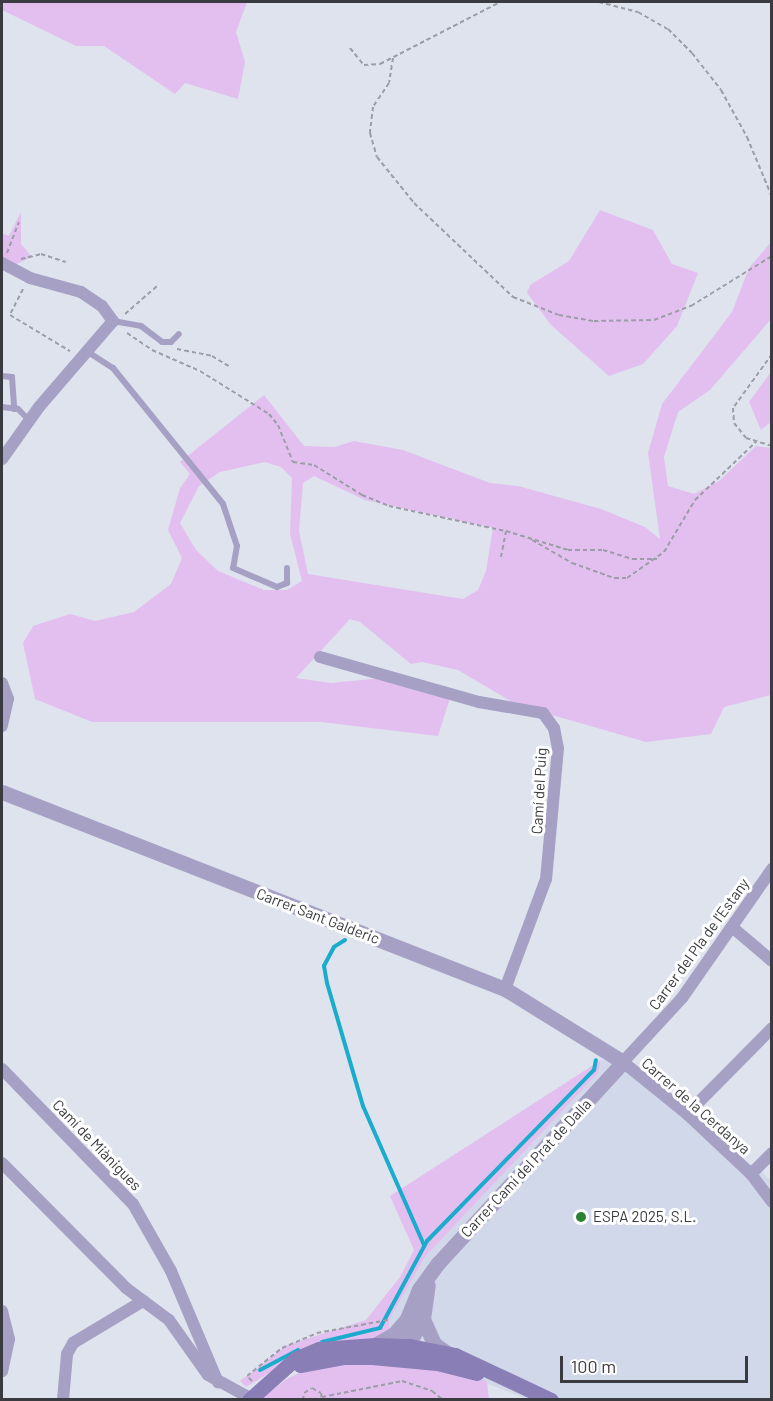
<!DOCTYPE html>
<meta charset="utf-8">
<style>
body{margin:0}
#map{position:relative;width:773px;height:1401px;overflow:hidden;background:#dee3ed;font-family:Barlow,sans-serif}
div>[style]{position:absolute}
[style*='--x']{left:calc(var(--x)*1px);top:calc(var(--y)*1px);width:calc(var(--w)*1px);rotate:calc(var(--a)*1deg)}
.built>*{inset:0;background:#d1d8e9}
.green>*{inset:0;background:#e3bff0}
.stream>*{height:4px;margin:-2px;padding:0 2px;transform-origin:2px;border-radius:2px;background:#1baccd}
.path>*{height:2px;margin-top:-1px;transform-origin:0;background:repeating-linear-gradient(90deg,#9b9ea6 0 4.5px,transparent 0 7.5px)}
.service>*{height:6px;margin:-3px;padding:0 3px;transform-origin:3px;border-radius:3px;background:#a6a0c5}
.minor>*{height:12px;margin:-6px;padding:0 6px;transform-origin:6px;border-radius:6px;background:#a6a0c5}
.tertiary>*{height:15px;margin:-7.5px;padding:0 7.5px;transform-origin:7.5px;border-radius:7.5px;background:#a6a0c5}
.secondary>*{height:15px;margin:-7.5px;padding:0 7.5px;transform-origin:7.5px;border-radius:7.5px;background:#897eb5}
.dots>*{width:16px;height:16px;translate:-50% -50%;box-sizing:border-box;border:3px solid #fff;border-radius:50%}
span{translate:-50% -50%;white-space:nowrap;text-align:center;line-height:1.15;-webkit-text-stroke:6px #fff;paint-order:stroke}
.street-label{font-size:15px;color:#3a3b40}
.poi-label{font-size:15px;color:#3a3b40}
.left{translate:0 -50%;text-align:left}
.frame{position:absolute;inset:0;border:3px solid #3a3b40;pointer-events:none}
.scale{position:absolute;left:560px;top:1356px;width:188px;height:27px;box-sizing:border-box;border:3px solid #3a3b40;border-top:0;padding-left:8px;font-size:18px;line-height:21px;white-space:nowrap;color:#3a3b40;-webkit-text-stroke:4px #fff;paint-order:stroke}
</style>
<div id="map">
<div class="built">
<i style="clip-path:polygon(601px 1060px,633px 1064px,747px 1165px,761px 1171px,771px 1181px,771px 1399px,528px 1399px,461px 1374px,389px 1363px,389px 1320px,425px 1257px,598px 1073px)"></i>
</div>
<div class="green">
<i style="clip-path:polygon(2px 2px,247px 2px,236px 32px,245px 62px,238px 99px,185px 83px,175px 94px,104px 46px,76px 46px,2px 10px)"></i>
<i style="clip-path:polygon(600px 210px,653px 230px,672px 264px,698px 273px,677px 326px,643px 364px,609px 376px,551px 325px,527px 293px,530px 285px,569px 261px)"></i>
<i style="clip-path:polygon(21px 212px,21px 244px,32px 257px,12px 266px,2px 260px,2px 233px,9px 236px)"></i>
<i style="clip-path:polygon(evenodd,771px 242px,771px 319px,710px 390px,678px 412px,664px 457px,668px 486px,694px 494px,719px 481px,756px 446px,771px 448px,771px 695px,724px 707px,711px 734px,646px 742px,517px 705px,458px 670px,422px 662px,411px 664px,360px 622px,350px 619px,296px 678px,331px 683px,381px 678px,450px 698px,438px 736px,321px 722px,92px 722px,35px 699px,23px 643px,33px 626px,70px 614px,95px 621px,134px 612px,171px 584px,182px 558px,168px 530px,180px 488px,190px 474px,180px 462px,264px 395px,304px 446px,335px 447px,354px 441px,403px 450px,490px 483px,518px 486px,601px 509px,645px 527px,660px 539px,648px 453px,662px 404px,732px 312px,749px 268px,771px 242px,265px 462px,281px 467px,292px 478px,290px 534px,302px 581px,287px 590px,264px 590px,218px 571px,196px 550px,180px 523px,199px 486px,220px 472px,265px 462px,771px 242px,314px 476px,365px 500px,493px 528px,486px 571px,478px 590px,463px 599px,308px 574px,299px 531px,303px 483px,314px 476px)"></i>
<i style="clip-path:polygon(771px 372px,771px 422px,761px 430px,749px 402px)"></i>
<i style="clip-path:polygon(601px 1060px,598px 1073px,425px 1257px,389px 1320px,389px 1338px,276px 1369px,246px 1387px,240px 1381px,287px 1345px,366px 1320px,400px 1277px,414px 1250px,390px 1196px)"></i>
<i style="clip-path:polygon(349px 1362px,382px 1362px,461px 1374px,487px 1381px,489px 1399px,260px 1400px,288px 1378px,317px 1366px)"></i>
</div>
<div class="stream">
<i style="--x:345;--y:940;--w:13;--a:148"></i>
<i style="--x:334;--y:947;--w:21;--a:118"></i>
<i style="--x:324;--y:966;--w:17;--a:80"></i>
<i style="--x:327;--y:983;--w:128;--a:73.7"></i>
<i style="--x:363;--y:1106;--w:152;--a:66.3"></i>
<i style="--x:322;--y:1342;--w:60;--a:-13.6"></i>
<i style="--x:380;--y:1328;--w:99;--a:-61.6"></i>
<i style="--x:427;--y:1241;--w:239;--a:-45.7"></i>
<i style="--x:594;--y:1070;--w:10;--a:-79"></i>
<i style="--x:260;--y:1370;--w:43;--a:-27.8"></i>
</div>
<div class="path">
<i style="--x:599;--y:2;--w:40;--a:14.4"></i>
<i style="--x:638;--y:12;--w:34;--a:30"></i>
<i style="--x:668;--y:29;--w:34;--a:45"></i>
<i style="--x:692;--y:53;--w:47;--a:51.9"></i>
<i style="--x:721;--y:90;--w:54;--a:61"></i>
<i style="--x:747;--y:137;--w:65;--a:67.4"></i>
<i style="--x:350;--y:48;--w:22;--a:51"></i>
<i style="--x:364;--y:65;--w:16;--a:-4"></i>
<i style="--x:380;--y:64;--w:135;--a:-27.3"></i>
<i style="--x:393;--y:58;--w:25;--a:99"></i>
<i style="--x:389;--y:83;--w:29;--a:124"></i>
<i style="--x:373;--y:107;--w:26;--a:97"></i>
<i style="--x:370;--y:133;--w:25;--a:74"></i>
<i style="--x:377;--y:157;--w:59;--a:51.2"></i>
<i style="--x:414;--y:203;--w:137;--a:43.5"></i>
<i style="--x:513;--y:297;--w:49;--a:21.4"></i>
<i style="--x:559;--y:315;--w:36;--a:10"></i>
<i style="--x:594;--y:321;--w:60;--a:-1"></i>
<i style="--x:654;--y:320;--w:40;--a:-21"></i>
<i style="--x:691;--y:306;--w:95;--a:-31.7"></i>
<i style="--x:7;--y:253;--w:33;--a:-69"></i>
<i style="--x:21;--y:259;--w:21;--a:-14"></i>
<i style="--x:41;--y:254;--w:26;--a:18"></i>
<i style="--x:23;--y:289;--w:29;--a:117"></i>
<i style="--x:10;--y:315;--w:70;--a:31"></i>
<i style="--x:125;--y:314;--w:43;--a:-41.2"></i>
<i style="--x:127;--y:333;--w:30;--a:34"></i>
<i style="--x:152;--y:350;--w:52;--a:23.6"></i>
<i style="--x:200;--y:371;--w:81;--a:31.9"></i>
<i style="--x:269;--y:414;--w:14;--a:51"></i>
<i style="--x:278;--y:425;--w:40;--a:68"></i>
<i style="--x:293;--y:462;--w:21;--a:8"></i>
<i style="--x:314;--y:465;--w:57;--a:32"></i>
<i style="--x:362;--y:495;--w:29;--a:22"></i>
<i style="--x:389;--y:506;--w:120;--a:12.1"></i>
<i style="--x:506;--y:531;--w:65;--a:17"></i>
<i style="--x:568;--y:550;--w:35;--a:0"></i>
<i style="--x:603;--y:550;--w:30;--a:17"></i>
<i style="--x:632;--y:559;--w:25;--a:0"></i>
<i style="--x:177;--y:349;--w:36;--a:11"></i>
<i style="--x:212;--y:356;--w:21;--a:31"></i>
<i style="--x:772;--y:354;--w:67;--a:125.8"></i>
<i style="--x:733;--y:408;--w:15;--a:86"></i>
<i style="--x:734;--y:423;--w:19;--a:51"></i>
<i style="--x:746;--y:438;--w:27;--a:17"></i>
<i style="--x:532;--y:540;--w:46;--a:29.9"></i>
<i style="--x:572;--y:563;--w:45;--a:19.7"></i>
<i style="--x:614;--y:578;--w:13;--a:0"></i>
<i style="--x:627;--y:578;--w:45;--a:-35.1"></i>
<i style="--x:664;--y:552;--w:61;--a:-59.2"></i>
<i style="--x:695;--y:500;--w:84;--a:-43.6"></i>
<i style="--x:501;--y:557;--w:26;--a:-79"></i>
<i style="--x:252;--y:1381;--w:7;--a:-135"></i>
<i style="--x:247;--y:1376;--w:45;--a:-38.7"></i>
<i style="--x:282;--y:1348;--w:38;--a:-23"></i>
<i style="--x:317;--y:1333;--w:72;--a:-10.4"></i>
<i style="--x:322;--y:1397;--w:82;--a:-11.3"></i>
<i style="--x:402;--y:1381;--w:32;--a:18"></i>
<i style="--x:432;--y:1391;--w:14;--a:39"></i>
<i style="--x:303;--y:1400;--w:7;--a:-82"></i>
<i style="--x:304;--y:1393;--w:9;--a:-32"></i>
<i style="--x:312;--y:1388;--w:10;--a:29"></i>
<i style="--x:321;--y:1393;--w:7;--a:82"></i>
<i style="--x:492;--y:1400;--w:3;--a:0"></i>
</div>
<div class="service">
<i style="--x:113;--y:321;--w:28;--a:10"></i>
<i style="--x:141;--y:326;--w:26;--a:37"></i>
<i style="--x:162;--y:342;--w:9;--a:0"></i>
<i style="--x:171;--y:342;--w:11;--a:-45"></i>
<i style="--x:88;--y:352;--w:30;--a:33"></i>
<i style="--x:113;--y:368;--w:175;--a:51"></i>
<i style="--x:223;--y:504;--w:44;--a:71.6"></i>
<i style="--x:237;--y:546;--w:22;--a:100"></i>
<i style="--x:233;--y:568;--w:48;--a:23.4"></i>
<i style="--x:277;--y:587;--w:11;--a:-22"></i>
<i style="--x:287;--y:583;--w:15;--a:-90"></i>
<i style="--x:2;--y:376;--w:10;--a:6"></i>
<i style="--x:12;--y:377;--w:32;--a:86"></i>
<i style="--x:2;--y:407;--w:16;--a:7"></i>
<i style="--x:18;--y:409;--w:16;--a:45"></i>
</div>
<div class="minor">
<i style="--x:2;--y:263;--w:32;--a:28"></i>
<i style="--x:30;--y:278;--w:53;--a:15.4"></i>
<i style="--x:81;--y:292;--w:25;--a:34"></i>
<i style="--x:102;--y:306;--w:19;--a:54"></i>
<i style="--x:113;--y:321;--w:113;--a:130.7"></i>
<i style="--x:39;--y:407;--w:64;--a:125.4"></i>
<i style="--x:320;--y:657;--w:165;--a:15.8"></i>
<i style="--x:479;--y:702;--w:65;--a:9.8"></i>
<i style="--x:543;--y:713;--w:19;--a:54"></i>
<i style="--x:554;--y:728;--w:20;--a:79"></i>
<i style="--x:558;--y:748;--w:132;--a:95.2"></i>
<i style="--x:546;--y:879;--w:117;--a:110.4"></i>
<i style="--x:2;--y:683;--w:17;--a:69"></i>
<i style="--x:8;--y:699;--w:28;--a:103"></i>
<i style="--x:772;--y:869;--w:157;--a:124.9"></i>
<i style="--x:682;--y:998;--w:87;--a:132.7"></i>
<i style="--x:623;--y:1062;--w:82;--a:39.1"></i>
<i style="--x:687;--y:1114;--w:88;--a:43.2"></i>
<i style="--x:751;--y:1174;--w:35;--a:53"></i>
<i style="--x:732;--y:927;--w:52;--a:40.4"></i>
<i style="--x:2;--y:1069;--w:188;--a:45.9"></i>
<i style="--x:133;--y:1204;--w:77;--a:60.4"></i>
<i style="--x:171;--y:1271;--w:121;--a:67.1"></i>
<i style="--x:687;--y:1114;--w:121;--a:-45.3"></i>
<i style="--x:2;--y:1163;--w:176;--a:45.2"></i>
<i style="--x:126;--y:1288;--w:54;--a:36.7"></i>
<i style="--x:169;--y:1320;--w:67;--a:54.7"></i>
<i style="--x:208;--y:1375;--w:48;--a:28.7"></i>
<i style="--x:751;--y:1174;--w:30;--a:-45"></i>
<i style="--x:2;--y:1311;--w:29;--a:76"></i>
<i style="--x:9;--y:1339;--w:33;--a:102"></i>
<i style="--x:63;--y:1400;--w:46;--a:-85"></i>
<i style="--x:67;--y:1354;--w:13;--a:-61"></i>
<i style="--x:73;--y:1343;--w:82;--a:-31"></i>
</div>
<div class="tertiary">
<i style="--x:2;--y:792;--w:540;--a:21.39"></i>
<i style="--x:505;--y:989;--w:139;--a:31.7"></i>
<i style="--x:623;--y:1062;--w:273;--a:132.6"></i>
<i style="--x:438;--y:1263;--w:32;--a:126"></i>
<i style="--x:419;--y:1289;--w:32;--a:112"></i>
<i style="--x:407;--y:1319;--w:18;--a:90"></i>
<i style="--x:407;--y:1337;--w:20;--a:57"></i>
<i style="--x:423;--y:1319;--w:27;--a:66"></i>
<i style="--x:434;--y:1344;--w:16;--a:35"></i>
<i style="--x:375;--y:1345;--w:22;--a:-30"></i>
<i style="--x:394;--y:1334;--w:20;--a:-49"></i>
<i style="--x:406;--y:1348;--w:34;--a:-60"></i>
<i style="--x:423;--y:1319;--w:34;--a:-82"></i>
</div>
<div class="secondary">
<i style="--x:300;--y:1365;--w:45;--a:-10.3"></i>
<i style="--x:344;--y:1357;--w:28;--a:0"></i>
<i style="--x:372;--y:1357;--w:65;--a:5.3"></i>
<i style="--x:437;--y:1363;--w:41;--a:14"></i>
<i style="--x:249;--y:1400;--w:62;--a:-41.7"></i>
<i style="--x:295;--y:1359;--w:26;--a:-23"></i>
<i style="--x:319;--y:1349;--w:56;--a:-4.1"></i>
<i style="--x:375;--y:1345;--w:35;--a:2"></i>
<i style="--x:410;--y:1346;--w:46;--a:11.3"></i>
<i style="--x:455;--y:1355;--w:106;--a:25.1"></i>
</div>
<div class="dots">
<i style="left:581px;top:1217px;background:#2b8231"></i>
</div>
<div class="street-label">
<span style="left:539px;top:791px;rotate:-87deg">Camí del Puig</span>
<span style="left:318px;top:916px;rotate:21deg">Carrer Sant Galderic</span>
<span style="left:699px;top:944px;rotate:-54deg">Carrer del Pla de l'Estany</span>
<span style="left:696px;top:1106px;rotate:41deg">Carrer de la Cerdanya</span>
<span style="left:97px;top:1145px;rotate:46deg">Camí de Miànigues</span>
<span style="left:526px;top:1168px;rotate:-47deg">Carrer Camí del Prat de Dalla</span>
</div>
<div class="poi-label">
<span class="left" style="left:593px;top:1217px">ESPA 2025, S.L.</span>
</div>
<div class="frame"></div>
<div class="scale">100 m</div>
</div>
